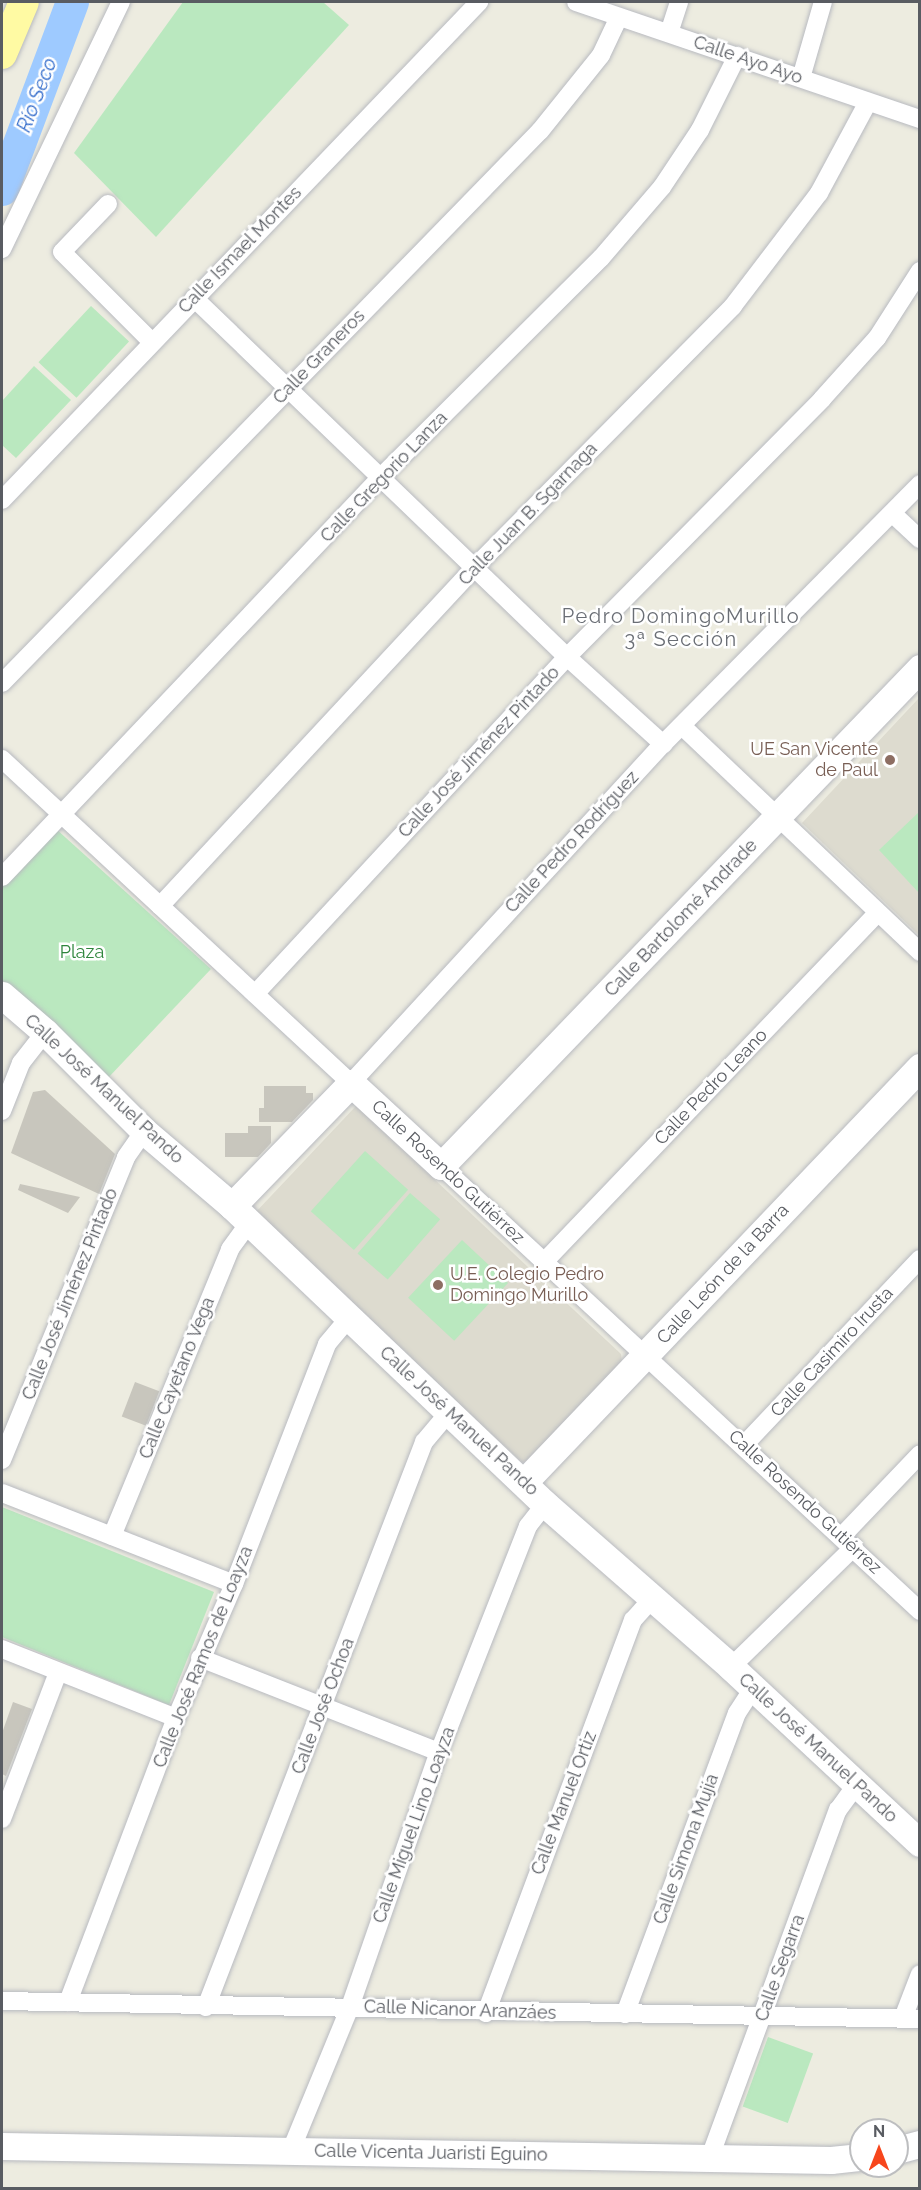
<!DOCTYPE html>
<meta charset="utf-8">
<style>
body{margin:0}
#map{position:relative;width:921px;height:2190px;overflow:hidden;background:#edece0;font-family:Raleway,sans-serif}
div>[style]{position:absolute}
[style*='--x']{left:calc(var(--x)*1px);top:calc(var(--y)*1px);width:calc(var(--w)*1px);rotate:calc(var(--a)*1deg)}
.education>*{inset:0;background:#dddbcf}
.green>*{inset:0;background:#bae8bf;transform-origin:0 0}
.river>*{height:33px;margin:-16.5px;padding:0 16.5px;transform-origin:16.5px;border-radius:16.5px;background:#9ecaff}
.building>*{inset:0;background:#c8c6bd;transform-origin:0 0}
.roads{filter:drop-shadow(0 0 2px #b8bac0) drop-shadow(0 0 2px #b8bac0)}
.street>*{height:18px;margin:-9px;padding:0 9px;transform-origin:9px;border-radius:9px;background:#fff}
.secondary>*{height:27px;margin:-13.5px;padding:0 13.5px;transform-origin:13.5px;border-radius:13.5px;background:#fff}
.primary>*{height:30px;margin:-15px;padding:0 15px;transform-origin:15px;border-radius:15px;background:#fffaa3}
.dots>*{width:16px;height:16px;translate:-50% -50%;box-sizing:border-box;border:3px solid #fff;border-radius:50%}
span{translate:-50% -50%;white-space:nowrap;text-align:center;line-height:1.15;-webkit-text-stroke:5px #fff;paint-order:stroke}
.street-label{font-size:18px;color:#595c62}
.education-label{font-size:18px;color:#785e54}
.right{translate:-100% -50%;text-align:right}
.left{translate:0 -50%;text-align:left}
.park-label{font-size:18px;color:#2e853c}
.water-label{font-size:20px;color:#376fcc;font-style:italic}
.neighbourhood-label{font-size:20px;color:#6a6e75;letter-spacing:1.5px}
.frame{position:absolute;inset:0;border:3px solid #595c62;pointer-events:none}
.north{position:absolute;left:849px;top:2118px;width:60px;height:60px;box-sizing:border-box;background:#fff;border:2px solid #bdbec0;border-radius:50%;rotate:0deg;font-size:16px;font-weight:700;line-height:24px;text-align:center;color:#595c62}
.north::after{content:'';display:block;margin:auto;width:21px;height:27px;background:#f7461c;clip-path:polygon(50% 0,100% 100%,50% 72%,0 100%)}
</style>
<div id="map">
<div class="education">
<i style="clip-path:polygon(919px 698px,919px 935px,802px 823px)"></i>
<i style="clip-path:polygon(356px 1106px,621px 1354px,622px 1363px,537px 1459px,522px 1462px,253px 1215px)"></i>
</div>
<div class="green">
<i style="clip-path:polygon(183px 2px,323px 2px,349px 25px,156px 237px,74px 153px)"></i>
<i style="left:91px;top:306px;width:52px;height:77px;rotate:43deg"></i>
<i style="clip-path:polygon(34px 366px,71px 400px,16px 458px,2px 445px,2px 401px)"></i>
<i style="clip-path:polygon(919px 812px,919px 893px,879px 850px)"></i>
<i style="clip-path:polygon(55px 828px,211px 969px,108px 1078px,2px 980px,2px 887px)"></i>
<i style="left:365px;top:1151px;width:58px;height:81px;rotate:42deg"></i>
<i style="left:410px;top:1193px;width:40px;height:80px;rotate:41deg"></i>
<i style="left:462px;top:1240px;width:63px;height:79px;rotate:43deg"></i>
<i style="clip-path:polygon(2px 1507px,214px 1592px,169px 1705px,2px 1637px)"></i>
<i style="left:768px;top:2037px;width:48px;height:74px;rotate:20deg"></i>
</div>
<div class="river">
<i style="--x:2;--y:189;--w:200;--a:-69.5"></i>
</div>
<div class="building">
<i style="clip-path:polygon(264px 1086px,306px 1086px,306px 1093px,313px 1093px,313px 1100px,292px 1122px,259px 1122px,259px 1108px,264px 1108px)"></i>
<i style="clip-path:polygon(45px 1090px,115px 1154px,99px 1194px,11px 1153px,33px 1092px)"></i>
<i style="clip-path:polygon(248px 1126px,271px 1126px,271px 1143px,258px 1157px,225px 1157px,225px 1133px,248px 1133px)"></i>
<i style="clip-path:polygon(20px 1184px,80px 1197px,68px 1213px,18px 1190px)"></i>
<i style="left:135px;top:1382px;width:26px;height:37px;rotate:21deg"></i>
<i style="clip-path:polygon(13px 1702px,32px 1709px,6px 1776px,2px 1774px,2px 1733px)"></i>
</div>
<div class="roads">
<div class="street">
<i style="--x:576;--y:2;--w:363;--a:18.8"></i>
<i style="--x:669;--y:33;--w:33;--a:-72"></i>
<i style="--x:801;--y:78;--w:79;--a:-73.9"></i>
<i style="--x:108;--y:204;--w:66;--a:133.8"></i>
<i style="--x:62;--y:252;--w:127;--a:45"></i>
<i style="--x:2;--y:249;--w:274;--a:-64.3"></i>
<i style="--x:194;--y:298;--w:518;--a:43.9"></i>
<i style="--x:567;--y:657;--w:130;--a:42.2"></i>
<i style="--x:2;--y:500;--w:690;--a:-46.23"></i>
<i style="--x:893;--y:514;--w:37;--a:43"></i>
<i style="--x:2;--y:683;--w:771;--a:-45.74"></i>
<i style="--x:540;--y:131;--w:97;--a:-51.2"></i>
<i style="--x:601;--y:55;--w:42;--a:-64.7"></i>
<i style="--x:683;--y:727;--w:327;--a:43.5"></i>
<i style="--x:2;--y:759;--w:476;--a:42.9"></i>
<i style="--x:351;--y:1083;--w:461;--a:-47.4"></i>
<i style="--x:663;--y:744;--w:366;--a:-45.3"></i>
<i style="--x:2;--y:877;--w:550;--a:-46.55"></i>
<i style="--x:380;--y:478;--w:312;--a:-44.9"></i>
<i style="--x:601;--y:258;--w:94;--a:-49.3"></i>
<i style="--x:662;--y:187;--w:69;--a:-56.3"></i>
<i style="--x:700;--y:130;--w:83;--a:-63.4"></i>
<i style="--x:160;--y:906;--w:461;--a:-47.1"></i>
<i style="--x:474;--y:568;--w:368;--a:-45.3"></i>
<i style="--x:733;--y:306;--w:142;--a:-52.7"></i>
<i style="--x:819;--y:193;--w:103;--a:-61.7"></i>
<i style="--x:255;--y:994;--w:459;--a:-47.2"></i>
<i style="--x:567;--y:657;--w:363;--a:-45.3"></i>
<i style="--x:822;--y:399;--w:82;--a:-48"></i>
<i style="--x:877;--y:338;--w:80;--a:-57.3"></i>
<i style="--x:2;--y:1111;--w:52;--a:-68.4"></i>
<i style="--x:21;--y:1063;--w:39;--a:-52"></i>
<i style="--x:441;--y:1166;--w:654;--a:42.89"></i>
<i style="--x:544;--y:1262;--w:483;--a:-46.3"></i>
<i style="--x:744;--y:1445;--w:256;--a:-46.6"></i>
<i style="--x:2;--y:1460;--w:327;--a:-67.7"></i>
<i style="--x:126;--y:1157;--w:32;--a:-55"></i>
<i style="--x:2;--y:1493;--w:249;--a:21.4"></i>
<i style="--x:112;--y:1536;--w:310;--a:-67.6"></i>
<i style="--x:230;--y:1249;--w:31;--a:-54"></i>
<i style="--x:842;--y:1536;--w:113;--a:-46.4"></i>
<i style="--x:2;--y:1649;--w:187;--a:21.6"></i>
<i style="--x:200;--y:1658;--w:257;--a:21.5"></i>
<i style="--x:731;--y:1667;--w:172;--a:-44.3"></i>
<i style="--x:2;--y:1819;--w:157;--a:-69.1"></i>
<i style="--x:2;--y:2001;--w:918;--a:1.12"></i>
<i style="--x:68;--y:2002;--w:304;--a:-69.2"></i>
<i style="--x:176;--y:1718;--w:146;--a:-66.6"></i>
<i style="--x:234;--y:1584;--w:257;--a:-68.8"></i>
<i style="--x:327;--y:1344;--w:34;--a:-50"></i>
<i style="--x:206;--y:2007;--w:606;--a:-68.9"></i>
<i style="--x:424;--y:1442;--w:40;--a:-50"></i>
<i style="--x:486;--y:2013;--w:420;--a:-69.5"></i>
<i style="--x:633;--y:1620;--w:28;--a:-48"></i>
<i style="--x:625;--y:2014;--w:321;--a:-69.6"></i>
<i style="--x:737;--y:1713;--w:30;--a:-57"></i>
<i style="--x:903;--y:2018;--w:47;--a:-68.9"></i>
<i style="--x:291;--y:2150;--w:155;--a:-67.6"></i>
<i style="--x:350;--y:2007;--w:270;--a:-70.8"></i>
<i style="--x:439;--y:1752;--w:243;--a:-68.5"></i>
<i style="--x:528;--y:1526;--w:28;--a:-52"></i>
<i style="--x:710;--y:2157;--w:370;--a:-69.8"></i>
<i style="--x:838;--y:1810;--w:32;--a:-54"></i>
</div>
<div class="secondary">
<i style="--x:2;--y:995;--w:57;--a:40.7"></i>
<i style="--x:45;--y:1032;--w:140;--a:45"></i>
<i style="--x:144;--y:1131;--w:116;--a:40.4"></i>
<i style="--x:232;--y:1206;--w:432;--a:43.6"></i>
<i style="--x:545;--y:1504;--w:247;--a:41.2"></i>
<i style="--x:731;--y:1667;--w:258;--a:43"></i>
<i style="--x:232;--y:1206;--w:171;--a:-45.9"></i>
<i style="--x:351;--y:1083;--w:122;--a:42.7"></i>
<i style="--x:441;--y:1166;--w:691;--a:-46.11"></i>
<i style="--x:525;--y:1481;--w:572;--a:-46.35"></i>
<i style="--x:2;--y:2146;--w:829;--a:0.97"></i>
<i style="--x:831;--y:2160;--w:30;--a:-6"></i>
<i style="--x:897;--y:2150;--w:24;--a:-15"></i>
</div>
<div class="primary">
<i style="--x:2;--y:54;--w:56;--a:-67.1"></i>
</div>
</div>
<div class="dots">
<i style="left:890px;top:760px;background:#8d6e63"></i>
<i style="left:438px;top:1285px;background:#8d6e63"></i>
</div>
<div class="street-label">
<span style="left:748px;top:60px;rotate:19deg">Calle Ayo Ayo</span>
<span style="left:240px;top:250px;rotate:-46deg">Calle Ismael Montes</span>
<span style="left:319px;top:357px;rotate:-46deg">Calle Graneros</span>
<span style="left:384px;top:477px;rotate:-46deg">Calle Gregorio Lanza</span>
<span style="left:528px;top:514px;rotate:-46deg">Calle Juan B. Sgarnaga</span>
<span style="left:479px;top:752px;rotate:-47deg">Calle José Jiménez Pintado</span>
<span style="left:572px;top:842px;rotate:-47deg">Calle Pedro Rodríguez</span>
<span style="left:681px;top:918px;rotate:-46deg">Calle Bartolomé Andrade</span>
<span style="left:711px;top:1087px;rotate:-46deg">Calle Pedro Leano</span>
<span style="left:104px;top:1089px;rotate:43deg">Calle José Manuel Pando</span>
<span style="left:448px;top:1172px;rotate:43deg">Calle Rosendo Gutiérrez</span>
<span style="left:723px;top:1274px;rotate:-47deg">Calle León de la Barra</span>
<span style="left:70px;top:1294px;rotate:-68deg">Calle José Jiménez Pintado</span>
<span style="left:832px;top:1352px;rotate:-47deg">Calle Casimiro Irusta</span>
<span style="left:177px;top:1378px;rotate:-68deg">Calle Cayetano Vega</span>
<span style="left:459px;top:1421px;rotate:43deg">Calle José Manuel Pando</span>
<span style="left:805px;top:1502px;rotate:43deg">Calle Rosendo Gutiérrez</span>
<span style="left:203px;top:1657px;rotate:-68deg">Calle José Ramos de Loayza</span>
<span style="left:323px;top:1706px;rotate:-69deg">Calle José Ochoa</span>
<span style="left:818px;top:1748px;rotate:43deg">Calle José Manuel Pando</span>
<span style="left:564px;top:1803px;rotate:-69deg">Calle Manuel Ortiz</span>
<span style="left:414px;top:1825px;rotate:-70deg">Calle Miguel Lino Loayza</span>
<span style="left:686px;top:1849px;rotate:-70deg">Calle Simona Mujía</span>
<span style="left:780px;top:1968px;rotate:-70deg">Calle Segarra</span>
<span style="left:460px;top:2010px;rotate:2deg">Calle Nicanor Aranzáes</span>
<span style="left:431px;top:2153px;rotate:1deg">Calle Vicenta Juaristi Eguino</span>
</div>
<div class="education-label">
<span class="right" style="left:878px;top:760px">UE San Vicente<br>de Paul</span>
<span class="left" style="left:450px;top:1285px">U.E. Colegio Pedro<br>Domingo Murillo</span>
</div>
<div class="park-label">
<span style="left:82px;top:952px">Plaza</span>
</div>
<div class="water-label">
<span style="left:37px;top:95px;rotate:-69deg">Río Seco</span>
</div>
<div class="neighbourhood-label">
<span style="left:681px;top:628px">Pedro DomingoMurillo<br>3ª Sección</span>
</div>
<div class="frame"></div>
<div class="north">N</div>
</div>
